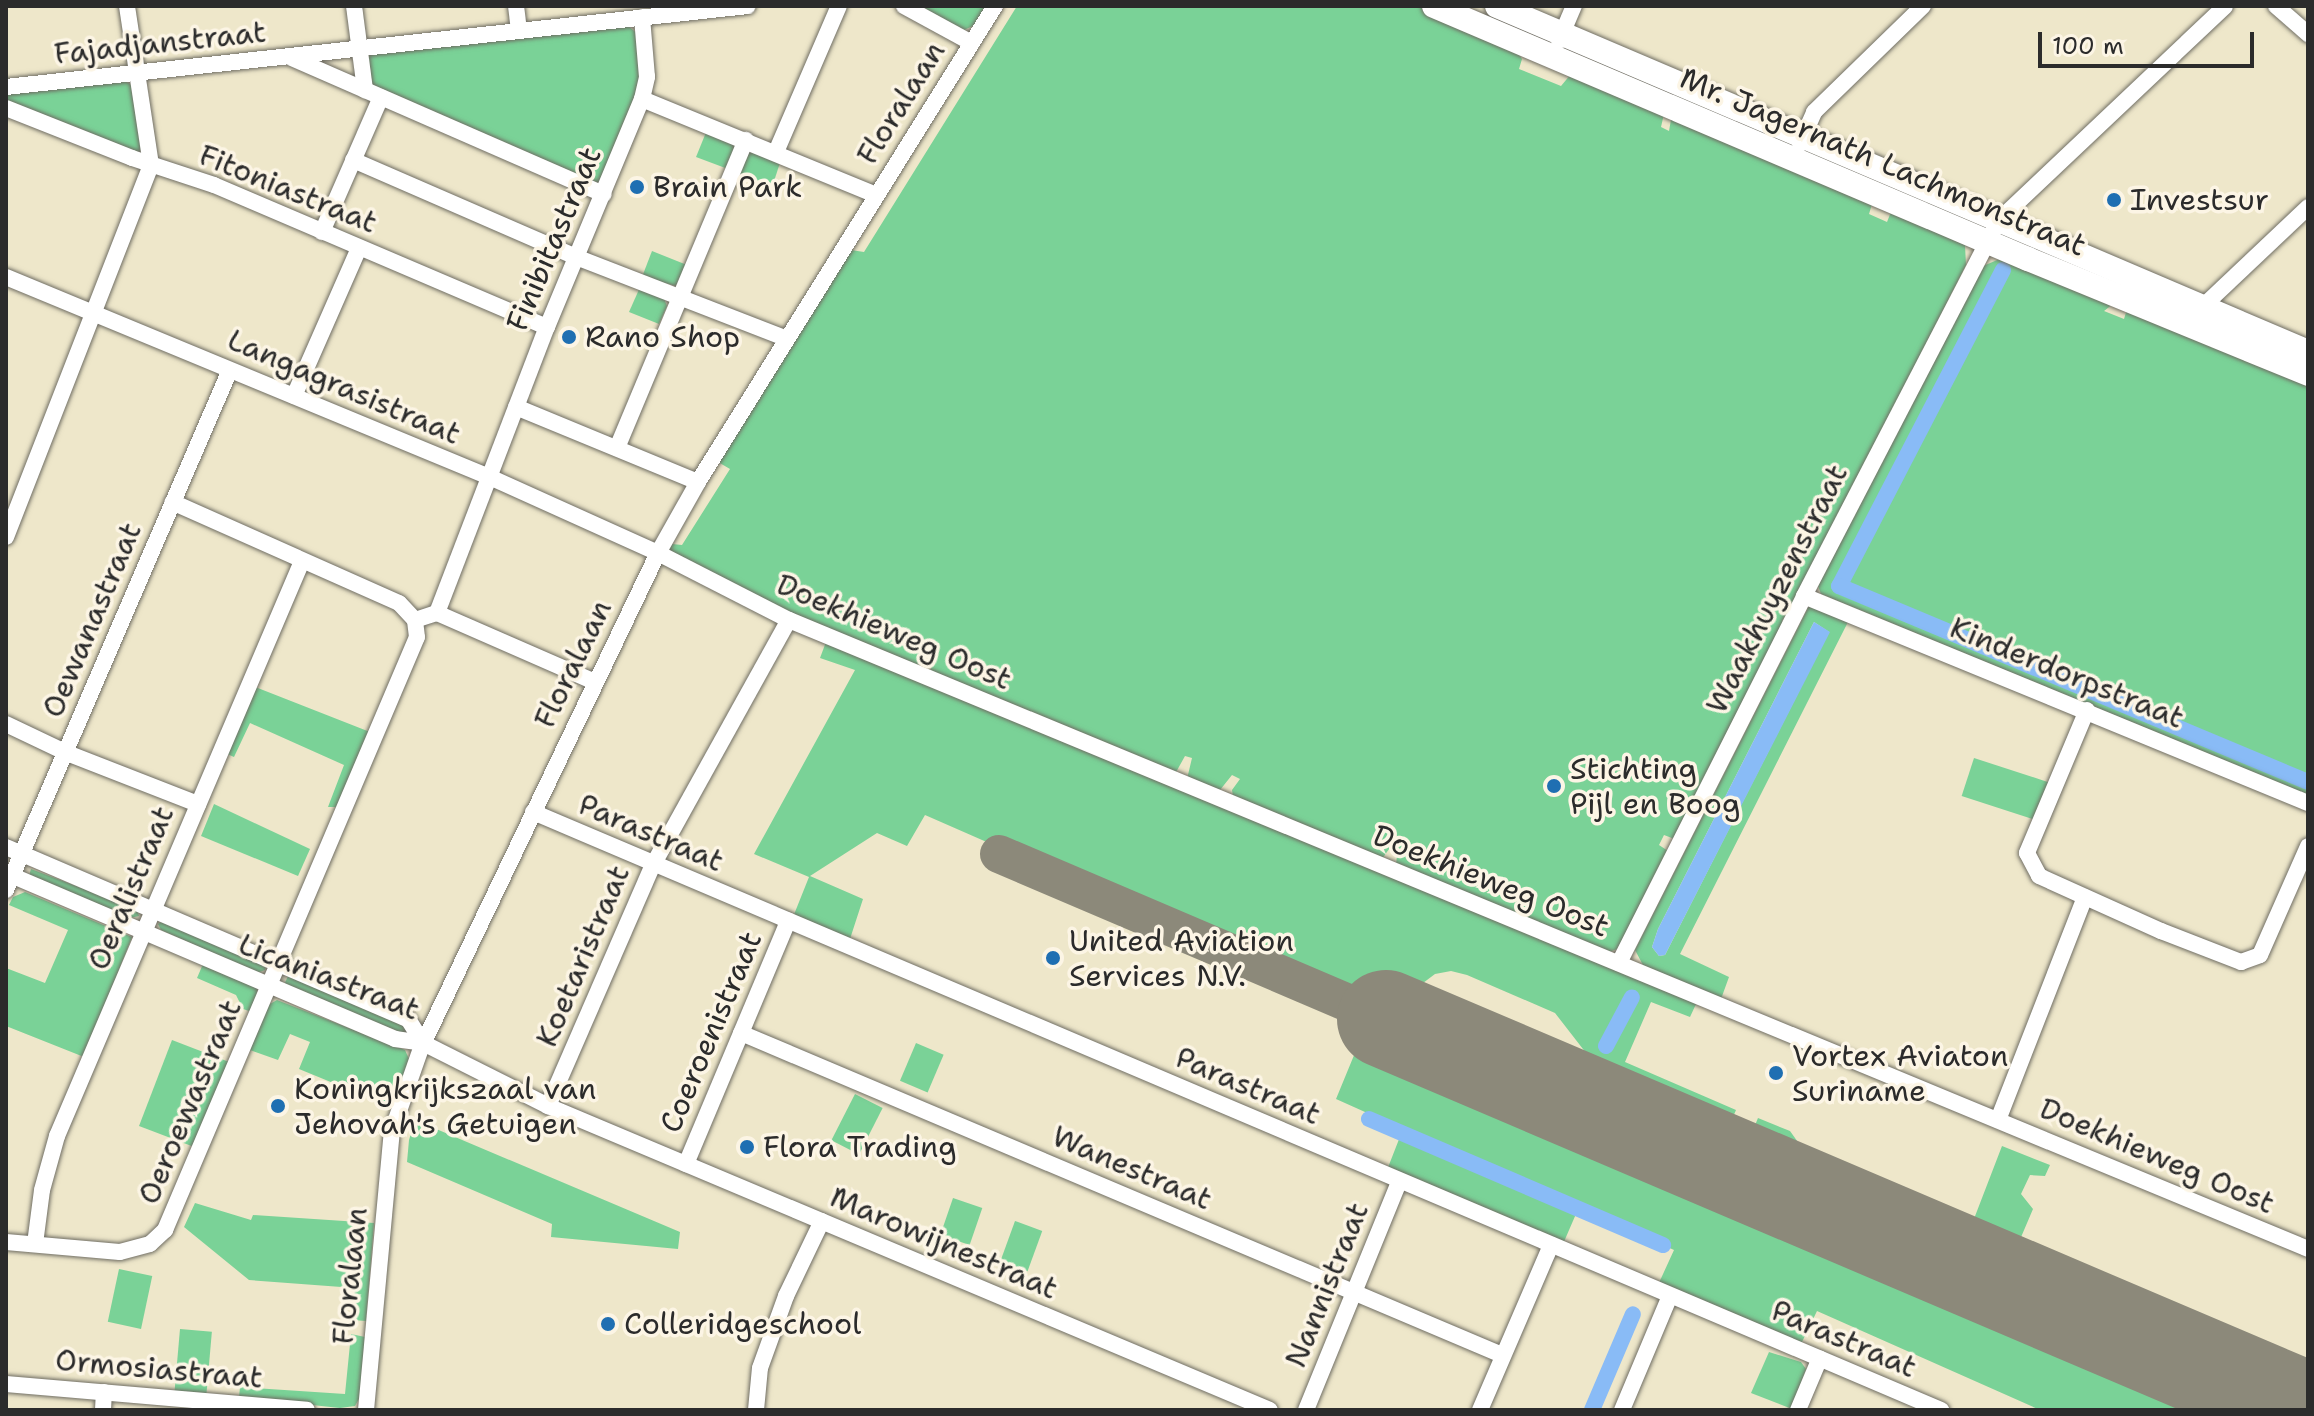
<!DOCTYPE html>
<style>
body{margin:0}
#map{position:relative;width:2314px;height:1416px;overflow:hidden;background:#eee7ca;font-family:"Shantell Sans",sans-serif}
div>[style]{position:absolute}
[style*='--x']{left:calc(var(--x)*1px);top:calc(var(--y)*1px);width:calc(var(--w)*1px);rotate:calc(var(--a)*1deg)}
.green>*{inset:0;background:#7ad297;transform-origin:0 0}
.water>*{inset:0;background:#89bbf6}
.canal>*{height:16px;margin:-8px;padding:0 8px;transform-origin:8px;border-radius:8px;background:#89bbf6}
.taxiway>*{height:38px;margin:-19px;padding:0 19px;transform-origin:19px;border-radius:19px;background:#8c897a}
.runway>*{height:98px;margin:-49px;padding:0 49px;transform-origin:49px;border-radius:49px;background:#8c897a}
.roads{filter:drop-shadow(0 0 2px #6f6d63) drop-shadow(0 0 2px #6f6d63)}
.street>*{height:16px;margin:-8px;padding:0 8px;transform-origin:8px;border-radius:8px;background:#fff}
.secondary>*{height:24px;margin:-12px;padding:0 12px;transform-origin:12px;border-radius:12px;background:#fff}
.dots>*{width:22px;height:22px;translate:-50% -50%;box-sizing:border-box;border:4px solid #fcf5e5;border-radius:50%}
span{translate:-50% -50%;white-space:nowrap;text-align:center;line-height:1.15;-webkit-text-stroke:7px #fcf5e5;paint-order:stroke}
.street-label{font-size:30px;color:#2b2b2b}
.poi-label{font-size:30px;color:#2b2b2b}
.left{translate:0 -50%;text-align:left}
.frame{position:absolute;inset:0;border:8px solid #2b2b2b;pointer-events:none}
.scale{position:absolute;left:2038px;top:32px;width:216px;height:36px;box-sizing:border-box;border:4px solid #2b2b2b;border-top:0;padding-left:10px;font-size:24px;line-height:28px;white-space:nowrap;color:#2b2b2b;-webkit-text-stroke:6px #fcf5e5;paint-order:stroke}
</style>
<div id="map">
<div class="green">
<i style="clip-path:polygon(920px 6px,986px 6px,973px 26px,964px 30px)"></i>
<i style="clip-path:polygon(1017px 6px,1417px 6px,1516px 50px,1522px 59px,1519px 69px,1561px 86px,1571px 74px,1664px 114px,1661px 127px,1669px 131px,1672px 114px,1873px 201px,1869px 214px,1887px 222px,1891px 212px,1965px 245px,1966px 265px,1792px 608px,1781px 606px,1779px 609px,1787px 612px,1782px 621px,1786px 623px,1677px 840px,1664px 835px,1659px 845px,1668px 851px,1620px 948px,1609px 952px,1396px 865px,1398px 845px,1394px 842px,1382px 859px,1233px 796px,1232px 790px,1240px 779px,1232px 775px,1220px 790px,1187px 779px,1192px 758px,1185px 756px,1175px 774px,930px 672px,936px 651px,926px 648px,918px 665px,676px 566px,669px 549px,672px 544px,682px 545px,730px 469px,718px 462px,851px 250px,864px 252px)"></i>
<i style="clip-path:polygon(628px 26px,638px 34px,641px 80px,601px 184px,374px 88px,371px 81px,367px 55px)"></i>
<i style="clip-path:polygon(125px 81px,133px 86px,142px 150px,134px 155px,6px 103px,6px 92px)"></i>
<i style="clip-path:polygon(707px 130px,734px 141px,737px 148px,728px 169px,696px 157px)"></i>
<i style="left:748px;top:148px;width:35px;height:28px;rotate:18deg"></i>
<i style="clip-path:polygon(652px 251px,687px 265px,676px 286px,642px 277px)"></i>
<i style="clip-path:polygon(2002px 258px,2113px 304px,2104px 311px,2124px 319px,2128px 306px,2308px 383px,2308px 795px,1821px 594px,1818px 586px,1983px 266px)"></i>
<i style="clip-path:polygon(641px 285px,662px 294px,667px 306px,659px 324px,629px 312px)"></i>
<i style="clip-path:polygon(evenodd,1809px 606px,1848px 622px,1680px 954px,1729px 977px,1721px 999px,1644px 967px,1635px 950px,1809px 606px,1814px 622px,1829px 632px,1665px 955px,1659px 956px,1652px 947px,1658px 929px,1814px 622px)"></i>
<i style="clip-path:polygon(826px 642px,1697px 1002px,1690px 1017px,1651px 1002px,1625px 1062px,1736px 1110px,1724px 1138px,1614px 1089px,1555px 1013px,1467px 975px,1451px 971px,1435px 974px,1415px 989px,1405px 1004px,1379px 998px,1082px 870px,1076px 881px,925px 815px,907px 846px,877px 833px,810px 876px,863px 899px,849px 942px,793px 917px,809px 877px,754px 854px,855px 670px,820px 658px)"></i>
<i style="clip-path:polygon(253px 686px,370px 732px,339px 807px,328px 807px,344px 765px,250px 723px,234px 757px,225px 753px)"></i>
<i style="left:1974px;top:758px;width:79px;height:40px;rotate:18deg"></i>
<i style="clip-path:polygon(214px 804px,310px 849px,298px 876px,201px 836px)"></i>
<i style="clip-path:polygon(31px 869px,137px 909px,139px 916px,130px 918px,29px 876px)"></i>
<i style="clip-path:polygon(25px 892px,132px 937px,84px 1057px,6px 1026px,6px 968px,45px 983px,68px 930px,9px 905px,13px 897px)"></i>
<i style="clip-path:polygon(163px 921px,266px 966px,265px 970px,257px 973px,161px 930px,158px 924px)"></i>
<i style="clip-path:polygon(203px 964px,257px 988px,258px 998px,252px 1012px,243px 1009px,236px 995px,197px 978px)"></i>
<i style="clip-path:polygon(288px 976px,403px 1023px,408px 1031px,404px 1033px,382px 1026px,284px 985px)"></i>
<i style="clip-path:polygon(277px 1000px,405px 1050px,409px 1059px,394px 1108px,299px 1069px,310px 1042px,290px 1034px,278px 1060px,250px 1050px,268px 1005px)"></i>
<i style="left:172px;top:1040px;width:64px;height:92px;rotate:21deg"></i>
<i style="left:916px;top:1043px;width:30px;height:41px;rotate:23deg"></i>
<i style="clip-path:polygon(1357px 1048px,1594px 1149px,2203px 1410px,2040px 1410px,1817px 1311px,1801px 1344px,1658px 1285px,1674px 1250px,1579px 1207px,1563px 1244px,1387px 1170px,1403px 1129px,1336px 1099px)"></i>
<i style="left:855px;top:1094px;width:31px;height:52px;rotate:27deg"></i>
<i style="clip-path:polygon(1758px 1118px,1790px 1131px,1810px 1159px,1808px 1174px,1746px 1147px)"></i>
<i style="clip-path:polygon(415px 1120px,680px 1232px,678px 1249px,551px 1237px,552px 1224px,407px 1162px,409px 1140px)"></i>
<i style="clip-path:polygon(2002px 1146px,2050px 1165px,2045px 1176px,2030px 1175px,2021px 1194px,2033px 1209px,2013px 1256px,1967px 1237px)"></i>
<i style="left:953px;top:1198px;width:31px;height:39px;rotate:19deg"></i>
<i style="clip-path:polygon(195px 1203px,251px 1220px,253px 1215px,374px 1223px,366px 1321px,352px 1320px,355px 1288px,249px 1280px,184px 1227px)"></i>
<i style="left:1015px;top:1221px;width:29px;height:43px;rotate:20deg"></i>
<i style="left:119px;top:1269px;width:34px;height:54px;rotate:12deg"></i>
<i style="left:180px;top:1329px;width:32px;height:62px;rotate:5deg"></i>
<i style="clip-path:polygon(351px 1334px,365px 1337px,360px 1397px,355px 1406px,340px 1408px,239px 1397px,240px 1387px,345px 1394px)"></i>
<i style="clip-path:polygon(1769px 1352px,1801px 1362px,1806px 1369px,1792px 1409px,1751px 1393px)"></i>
</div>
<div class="water">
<i style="clip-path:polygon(1814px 622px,1830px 632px,1665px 955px,1659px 956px,1652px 947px,1658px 929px)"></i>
</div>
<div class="canal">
<i style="--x:2003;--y:270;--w:356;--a:117.4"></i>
<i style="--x:1839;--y:586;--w:508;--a:22.68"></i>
<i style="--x:1606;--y:1046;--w:55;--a:-62"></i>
<i style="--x:1369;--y:1119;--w:320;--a:23.2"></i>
<i style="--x:1592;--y:1410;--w:104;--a:-66.9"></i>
</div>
<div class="taxiway">
<i style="--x:999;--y:854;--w:421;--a:23.1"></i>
</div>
<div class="runway">
<i style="--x:1386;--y:1019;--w:999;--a:23.05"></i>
</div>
<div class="roads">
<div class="street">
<i style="--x:354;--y:6;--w:85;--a:82.5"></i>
<i style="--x:516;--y:6;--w:25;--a:83"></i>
<i style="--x:904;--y:6;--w:77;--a:28.6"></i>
<i style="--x:2276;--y:6;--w:43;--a:41.2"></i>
<i style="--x:1559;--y:41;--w:38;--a:-67"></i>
<i style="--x:292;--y:58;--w:340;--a:23.6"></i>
<i style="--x:6;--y:87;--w:746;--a:-6.23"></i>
<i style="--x:642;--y:99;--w:253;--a:22.3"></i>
<i style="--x:6;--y:108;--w:136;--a:21.6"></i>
<i style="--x:132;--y:158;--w:86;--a:18.2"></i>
<i style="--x:214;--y:185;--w:362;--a:23.1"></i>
<i style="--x:1800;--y:144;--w:35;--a:-66"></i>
<i style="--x:1814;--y:112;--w:152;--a:-44.2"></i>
<i style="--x:776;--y:152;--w:159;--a:-66.7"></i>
<i style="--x:353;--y:160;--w:243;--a:23.5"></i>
<i style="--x:576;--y:257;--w:226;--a:21.2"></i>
<i style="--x:322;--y:232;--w:147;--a:-66.4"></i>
<i style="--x:6;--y:277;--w:528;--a:22.49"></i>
<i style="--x:494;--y:479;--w:180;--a:24.3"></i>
<i style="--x:658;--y:553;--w:147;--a:27.1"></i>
<i style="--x:789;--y:620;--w:1644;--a:22.49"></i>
<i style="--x:2196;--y:313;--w:154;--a:-43.4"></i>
<i style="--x:294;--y:396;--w:162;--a:-66.3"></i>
<i style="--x:516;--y:407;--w:197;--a:22.4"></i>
<i style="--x:617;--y:448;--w:334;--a:-67.3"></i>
<i style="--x:6;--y:537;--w:399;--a:-68.7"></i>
<i style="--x:151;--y:165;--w:161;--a:-98.6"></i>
<i style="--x:1804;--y:596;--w:545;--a:22.33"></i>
<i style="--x:437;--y:613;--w:172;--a:23.6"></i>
<i style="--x:415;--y:620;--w:23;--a:-18"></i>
<i style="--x:437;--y:613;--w:306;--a:-69"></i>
<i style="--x:547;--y:327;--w:247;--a:-67.4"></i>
<i style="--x:642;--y:99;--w:23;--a:-77"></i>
<i style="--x:647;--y:77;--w:60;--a:-94.8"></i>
<i style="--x:2087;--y:710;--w:155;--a:112.8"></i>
<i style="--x:2027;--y:853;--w:26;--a:62"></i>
<i style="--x:2039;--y:876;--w:134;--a:24.3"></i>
<i style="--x:2161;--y:931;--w:86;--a:21.2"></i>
<i style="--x:2241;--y:962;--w:20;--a:-20"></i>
<i style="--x:2260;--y:955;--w:119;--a:-66.2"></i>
<i style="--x:6;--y:724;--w:68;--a:25.4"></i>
<i style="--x:67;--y:753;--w:141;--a:21.3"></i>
<i style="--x:533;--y:812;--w:1530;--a:23.01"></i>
<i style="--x:6;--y:847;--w:437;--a:23.2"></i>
<i style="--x:408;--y:1019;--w:28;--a:58"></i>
<i style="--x:6;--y:873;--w:423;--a:23.1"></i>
<i style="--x:395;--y:1039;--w:28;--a:8"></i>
<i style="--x:423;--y:1043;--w:140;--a:26.7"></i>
<i style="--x:548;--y:1106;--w:783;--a:22.83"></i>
<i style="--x:6;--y:890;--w:566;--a:-66.7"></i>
<i style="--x:1619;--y:963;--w:411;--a:-63.2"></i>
<i style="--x:1804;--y:596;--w:424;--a:-62.6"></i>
<i style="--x:1999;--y:220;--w:311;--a:-43.4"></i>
<i style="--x:741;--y:1033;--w:826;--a:22.93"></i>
<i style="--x:548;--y:1106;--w:263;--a:-66.5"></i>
<i style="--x:653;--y:865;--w:280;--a:-61"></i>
<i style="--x:1998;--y:1120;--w:239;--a:-68.7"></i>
<i style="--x:686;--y:1164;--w:264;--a:-67.2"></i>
<i style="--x:6;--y:1242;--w:114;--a:5"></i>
<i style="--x:120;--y:1252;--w:31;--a:-15"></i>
<i style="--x:150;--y:1244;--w:21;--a:-43"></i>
<i style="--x:165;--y:1230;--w:644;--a:-66.98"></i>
<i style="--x:417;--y:637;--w:17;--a:-97"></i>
<i style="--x:415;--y:620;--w:23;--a:-133"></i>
<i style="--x:399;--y:603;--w:248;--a:-156"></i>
<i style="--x:35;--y:1244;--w:54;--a:-82.6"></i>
<i style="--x:42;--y:1190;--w:56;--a:-74.5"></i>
<i style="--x:57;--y:1136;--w:625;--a:-66.92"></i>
<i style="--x:6;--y:1384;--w:302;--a:4.9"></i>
<i style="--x:103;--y:1410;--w:18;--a:-87"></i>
<i style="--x:366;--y:1410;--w:280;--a:-84.7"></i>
<i style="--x:392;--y:1131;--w:88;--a:-70.7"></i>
<i style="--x:421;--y:1048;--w:549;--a:-64.42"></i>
<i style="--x:658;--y:553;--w:81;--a:-60.6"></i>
<i style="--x:698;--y:482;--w:561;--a:-58.04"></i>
<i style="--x:756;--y:1410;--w:42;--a:-84.6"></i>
<i style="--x:760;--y:1368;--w:77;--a:-70.1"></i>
<i style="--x:786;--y:1296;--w:83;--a:-64.4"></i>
<i style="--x:1306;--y:1410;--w:246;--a:-67.8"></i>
<i style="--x:1480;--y:1410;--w:180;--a:-66.7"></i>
<i style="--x:1622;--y:1410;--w:124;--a:-67.2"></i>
<i style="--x:1798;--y:1410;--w:56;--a:-67.1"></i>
</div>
<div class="secondary">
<i style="--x:1434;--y:6;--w:646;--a:23.07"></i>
<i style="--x:2028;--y:259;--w:303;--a:22.3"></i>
<i style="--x:1497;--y:6;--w:882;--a:23.1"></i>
</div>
</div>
<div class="dots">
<i style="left:637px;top:187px;background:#1f6fb2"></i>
<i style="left:2114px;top:200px;background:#1f6fb2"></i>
<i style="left:569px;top:337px;background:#1f6fb2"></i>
<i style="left:1554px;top:786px;background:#1f6fb2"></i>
<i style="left:1053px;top:958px;background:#1f6fb2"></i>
<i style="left:1776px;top:1073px;background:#1f6fb2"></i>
<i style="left:278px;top:1106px;background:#1f6fb2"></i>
<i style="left:747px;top:1147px;background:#1f6fb2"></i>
<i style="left:608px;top:1324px;background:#1f6fb2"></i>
</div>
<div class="street-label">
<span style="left:160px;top:43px;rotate:-6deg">Fajadjanstraat</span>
<span style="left:901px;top:103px;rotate:-58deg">Floralaan</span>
<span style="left:1883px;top:162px;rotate:23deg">Mr. Jagernath Lachmonstraat</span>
<span style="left:288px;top:189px;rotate:22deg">Fitoniastraat</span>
<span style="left:554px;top:239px;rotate:-67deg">Finibitastraat</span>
<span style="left:344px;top:387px;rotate:23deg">Langagrasistraat</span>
<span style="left:1777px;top:589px;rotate:-63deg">Waakhuyzenstraat</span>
<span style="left:92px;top:620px;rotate:-67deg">Oewanastraat</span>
<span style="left:894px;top:632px;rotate:23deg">Doekhieweg Oost</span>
<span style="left:573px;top:664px;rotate:-64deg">Floralaan</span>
<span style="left:2067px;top:673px;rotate:22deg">Kinderdorpstraat</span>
<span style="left:651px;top:833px;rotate:23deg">Parastraat</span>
<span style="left:1491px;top:881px;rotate:22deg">Doekhieweg Oost</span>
<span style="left:131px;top:888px;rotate:-67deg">Oeralistraat</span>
<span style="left:583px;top:956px;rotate:-67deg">Koetaristraat</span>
<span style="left:329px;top:977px;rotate:21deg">Licaniastraat</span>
<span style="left:711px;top:1032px;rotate:-67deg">Coeroenistraat</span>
<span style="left:1248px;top:1086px;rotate:23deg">Parastraat</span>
<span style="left:190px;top:1102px;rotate:-67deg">Oeroewastraat</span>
<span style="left:2157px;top:1156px;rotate:23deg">Doekhieweg Oost</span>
<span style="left:1132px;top:1168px;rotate:23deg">Wanestraat</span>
<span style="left:944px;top:1243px;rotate:23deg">Marowijnestraat</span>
<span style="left:350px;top:1276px;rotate:-84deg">Floralaan</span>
<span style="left:1327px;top:1285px;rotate:-68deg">Nannistraat</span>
<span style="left:1844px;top:1339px;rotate:23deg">Parastraat</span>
<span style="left:159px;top:1369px;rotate:5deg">Ormosiastraat</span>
</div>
<div class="poi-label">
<span class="left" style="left:653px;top:187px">Brain Park</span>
<span class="left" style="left:2130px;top:200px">Investsur</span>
<span class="left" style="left:585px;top:337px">Rano Shop</span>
<span class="left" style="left:1570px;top:786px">Stichting<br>Pijl en Boog</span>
<span class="left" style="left:1069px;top:958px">United Aviation<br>Services N.V.</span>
<span class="left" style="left:1792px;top:1073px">Vortex Aviaton<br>Suriname</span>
<span class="left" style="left:294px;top:1106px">Koningkrijkszaal van<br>Jehovah's Getuigen</span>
<span class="left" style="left:763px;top:1147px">Flora Trading</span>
<span class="left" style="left:624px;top:1324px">Colleridgeschool</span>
</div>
<div class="frame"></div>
<div class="scale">100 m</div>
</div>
